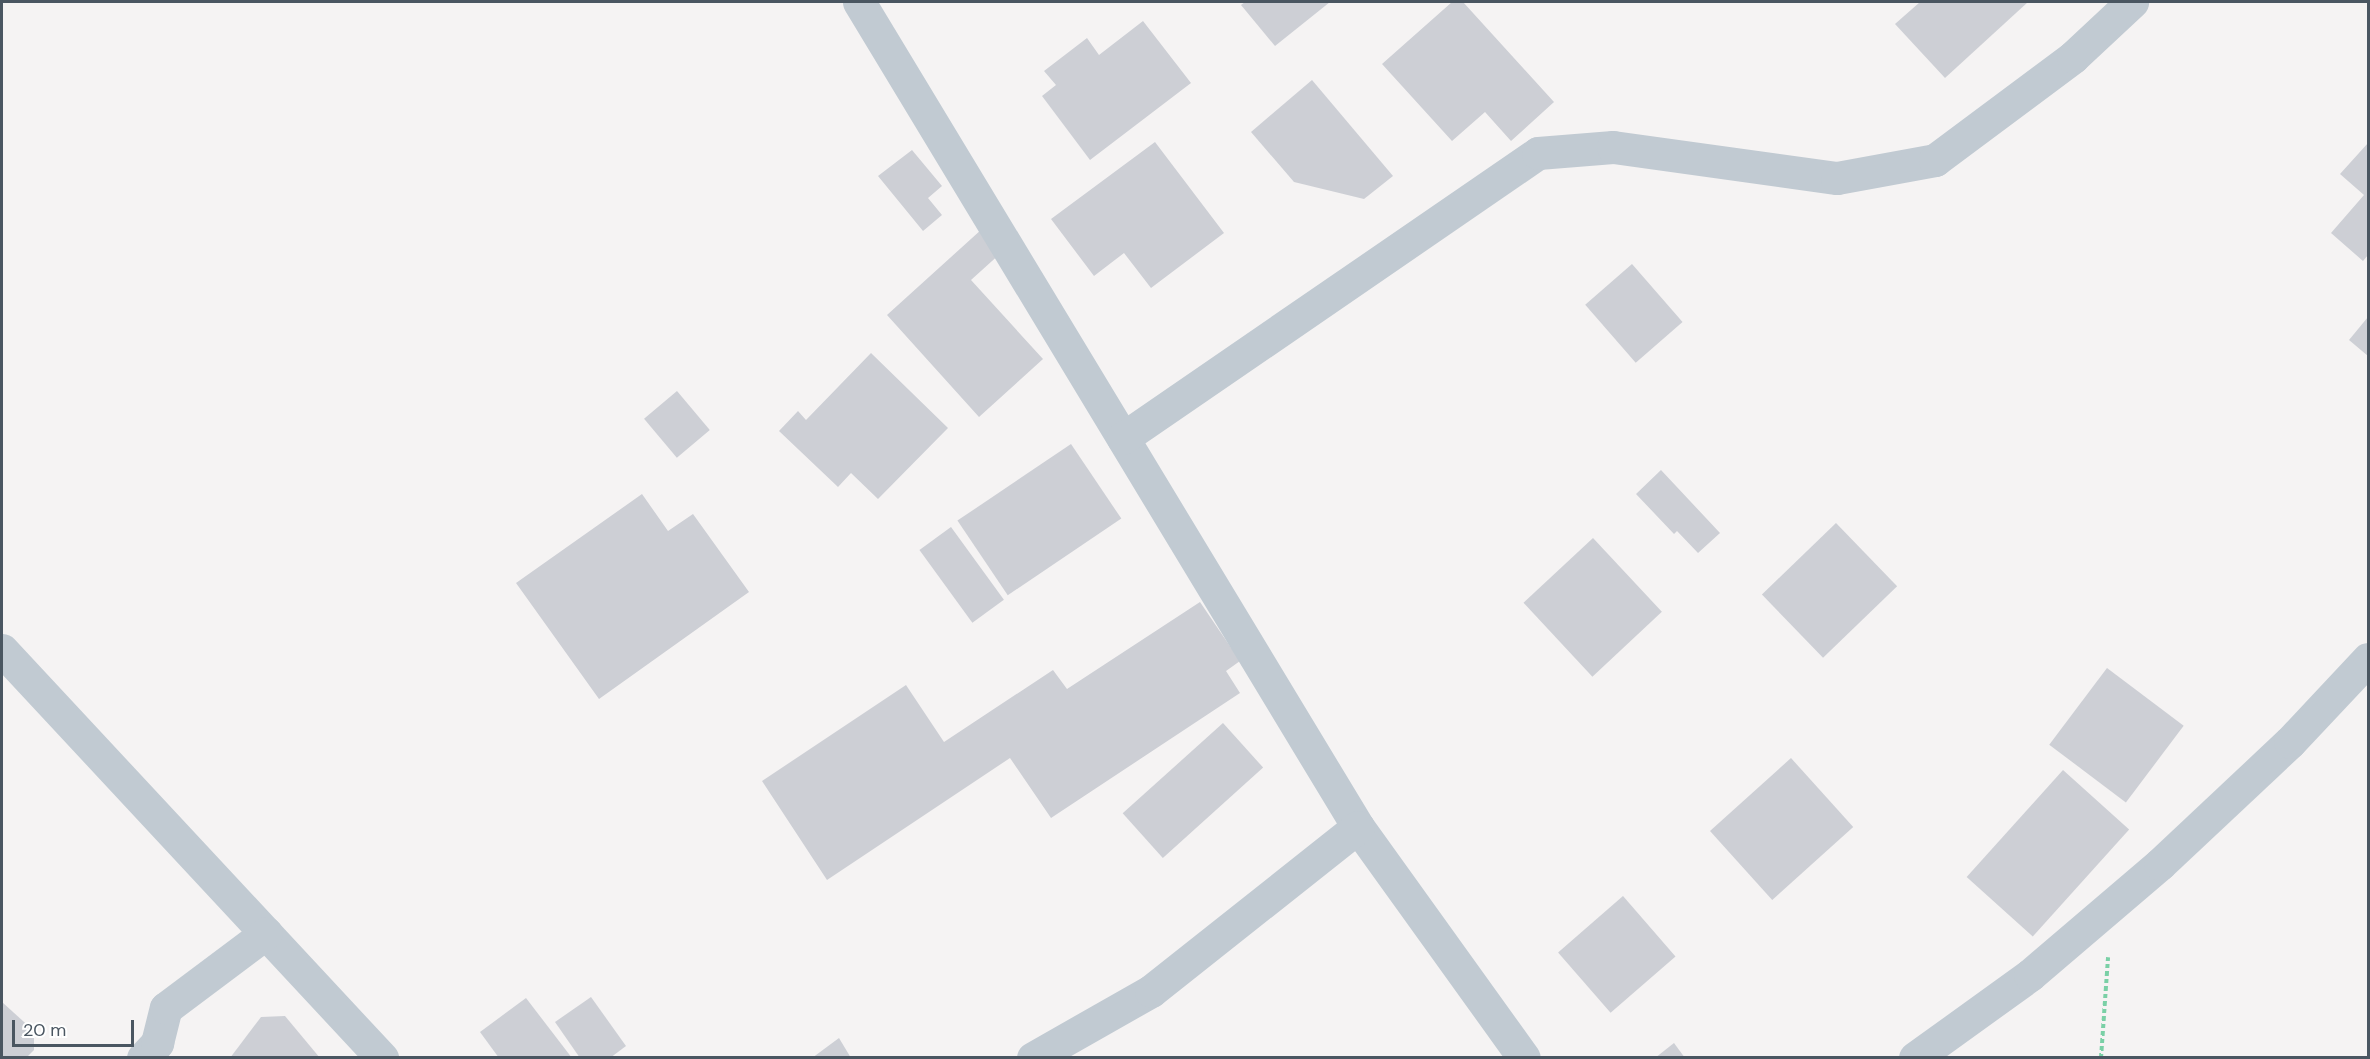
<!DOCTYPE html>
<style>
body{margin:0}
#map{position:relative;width:2370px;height:1059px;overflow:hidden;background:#f5f3f3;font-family:"DM Sans",sans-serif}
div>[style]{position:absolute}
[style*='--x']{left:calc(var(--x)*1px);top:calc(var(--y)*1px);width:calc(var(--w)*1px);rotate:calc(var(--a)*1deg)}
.building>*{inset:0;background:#cdcfd5;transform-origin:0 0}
.path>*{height:4px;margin-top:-2px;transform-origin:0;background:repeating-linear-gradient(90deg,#7ad0a6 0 4.5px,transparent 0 7.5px)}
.minor>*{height:33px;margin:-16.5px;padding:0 16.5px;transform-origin:16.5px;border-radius:16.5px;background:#c1cad2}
span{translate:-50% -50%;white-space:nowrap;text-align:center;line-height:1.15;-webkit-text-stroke:5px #fff;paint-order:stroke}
.frame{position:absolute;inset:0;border:3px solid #4a5661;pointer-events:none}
.scale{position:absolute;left:12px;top:1020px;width:122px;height:27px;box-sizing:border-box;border:3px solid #4a5661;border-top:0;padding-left:8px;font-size:18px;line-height:21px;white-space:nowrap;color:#4a5661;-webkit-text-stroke:4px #fff;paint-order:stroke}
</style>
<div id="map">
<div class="building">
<i style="clip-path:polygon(1245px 2px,1330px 2px,1275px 46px,1241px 5px)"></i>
<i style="clip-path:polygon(1452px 2px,1463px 2px,1554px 102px,1511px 141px,1485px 112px,1452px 141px,1382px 64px)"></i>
<i style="clip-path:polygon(1920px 2px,2028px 2px,1945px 78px,1895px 24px)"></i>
<i style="clip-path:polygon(1143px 21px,1191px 83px,1090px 160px,1042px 96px,1056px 85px,1044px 71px,1087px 38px,1099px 55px)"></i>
<i style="clip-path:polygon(1312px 80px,1393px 176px,1364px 199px,1294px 182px,1251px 132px)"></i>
<i style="clip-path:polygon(1155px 142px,1224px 233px,1151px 288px,1124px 253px,1094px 276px,1051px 219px)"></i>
<i style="clip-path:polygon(2368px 143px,2368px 255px,2363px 261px,2331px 233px,2364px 195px,2340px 174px)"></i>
<i style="clip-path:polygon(912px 150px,942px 186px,928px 198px,942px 215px,923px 231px,878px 176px)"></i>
<i style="clip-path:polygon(982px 229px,1002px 252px,971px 280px,1043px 359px,979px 417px,887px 315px)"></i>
<i style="left:1632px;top:264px;width:77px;height:62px;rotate:49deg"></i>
<i style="clip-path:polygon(2368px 317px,2368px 356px,2349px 340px)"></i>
<i style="clip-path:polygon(871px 353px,948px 428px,878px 499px,851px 473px,838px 487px,779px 431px,798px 411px,806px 420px)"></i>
<i style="left:677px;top:391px;width:51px;height:43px;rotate:50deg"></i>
<i style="left:1071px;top:444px;width:90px;height:137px;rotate:56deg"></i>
<i style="clip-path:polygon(1661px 470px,1720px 533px,1698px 553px,1677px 531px,1674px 534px,1636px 494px)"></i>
<i style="clip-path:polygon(642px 494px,668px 531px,693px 514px,749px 592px,599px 699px,516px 583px)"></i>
<i style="left:1836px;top:523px;width:88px;height:103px;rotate:46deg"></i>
<i style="left:951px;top:527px;width:90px;height:39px;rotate:54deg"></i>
<i style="left:1593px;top:538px;width:101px;height:95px;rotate:47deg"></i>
<i style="clip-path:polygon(1200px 602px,1240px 661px,1226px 671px,1240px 693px,1051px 818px,1010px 758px,827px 880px,762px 781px,906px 685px,944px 742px,1053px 670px,1067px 689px)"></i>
<i style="left:2107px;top:668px;width:96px;height:96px;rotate:37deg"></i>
<i style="left:1223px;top:723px;width:60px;height:135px;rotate:48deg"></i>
<i style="left:1791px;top:758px;width:93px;height:109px;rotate:48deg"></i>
<i style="left:2063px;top:770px;width:89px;height:144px;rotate:42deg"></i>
<i style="left:1623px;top:896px;width:80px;height:86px;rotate:49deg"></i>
<i style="clip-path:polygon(591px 997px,626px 1046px,610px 1058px,580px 1058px,555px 1022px)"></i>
<i style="clip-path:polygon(526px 998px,572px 1058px,499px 1058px,480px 1032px)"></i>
<i style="clip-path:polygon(2px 1002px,34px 1031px,34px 1050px,26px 1058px,2px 1058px)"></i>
<i style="clip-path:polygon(285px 1016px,320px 1058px,230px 1058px,261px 1017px)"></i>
<i style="clip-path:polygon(839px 1038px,851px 1058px,812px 1058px)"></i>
<i style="clip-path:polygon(1674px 1043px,1685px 1058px,1655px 1058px)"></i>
</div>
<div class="path">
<i style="--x:2101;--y:1058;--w:101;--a:-86"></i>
</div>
<div class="minor">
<i style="--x:859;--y:2;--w:964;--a:58.83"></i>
<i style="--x:1358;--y:827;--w:284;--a:54.3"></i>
<i style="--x:1123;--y:438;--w:503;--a:-34.48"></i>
<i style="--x:1538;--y:153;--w:75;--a:-4.6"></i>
<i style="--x:1613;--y:147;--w:226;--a:7.9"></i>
<i style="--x:1837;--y:178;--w:100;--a:-10.4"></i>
<i style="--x:1935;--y:160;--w:172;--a:-36.7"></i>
<i style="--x:2073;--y:57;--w:81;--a:-43"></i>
<i style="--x:2;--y:650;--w:558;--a:47.04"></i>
<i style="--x:143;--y:1058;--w:21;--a:-47"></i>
<i style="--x:157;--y:1043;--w:36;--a:-76"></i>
<i style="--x:166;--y:1008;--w:125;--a:-36.9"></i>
<i style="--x:1033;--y:1058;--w:136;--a:-29.6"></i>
<i style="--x:1151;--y:991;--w:264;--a:-38.4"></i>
<i style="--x:1915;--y:1058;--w:142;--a:-35.8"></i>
<i style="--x:2030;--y:975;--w:171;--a:-40.5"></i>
<i style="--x:2160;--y:864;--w:178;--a:-43.2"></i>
<i style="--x:2290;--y:742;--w:114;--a:-46.8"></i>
</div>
<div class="frame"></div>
<div class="scale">20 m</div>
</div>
